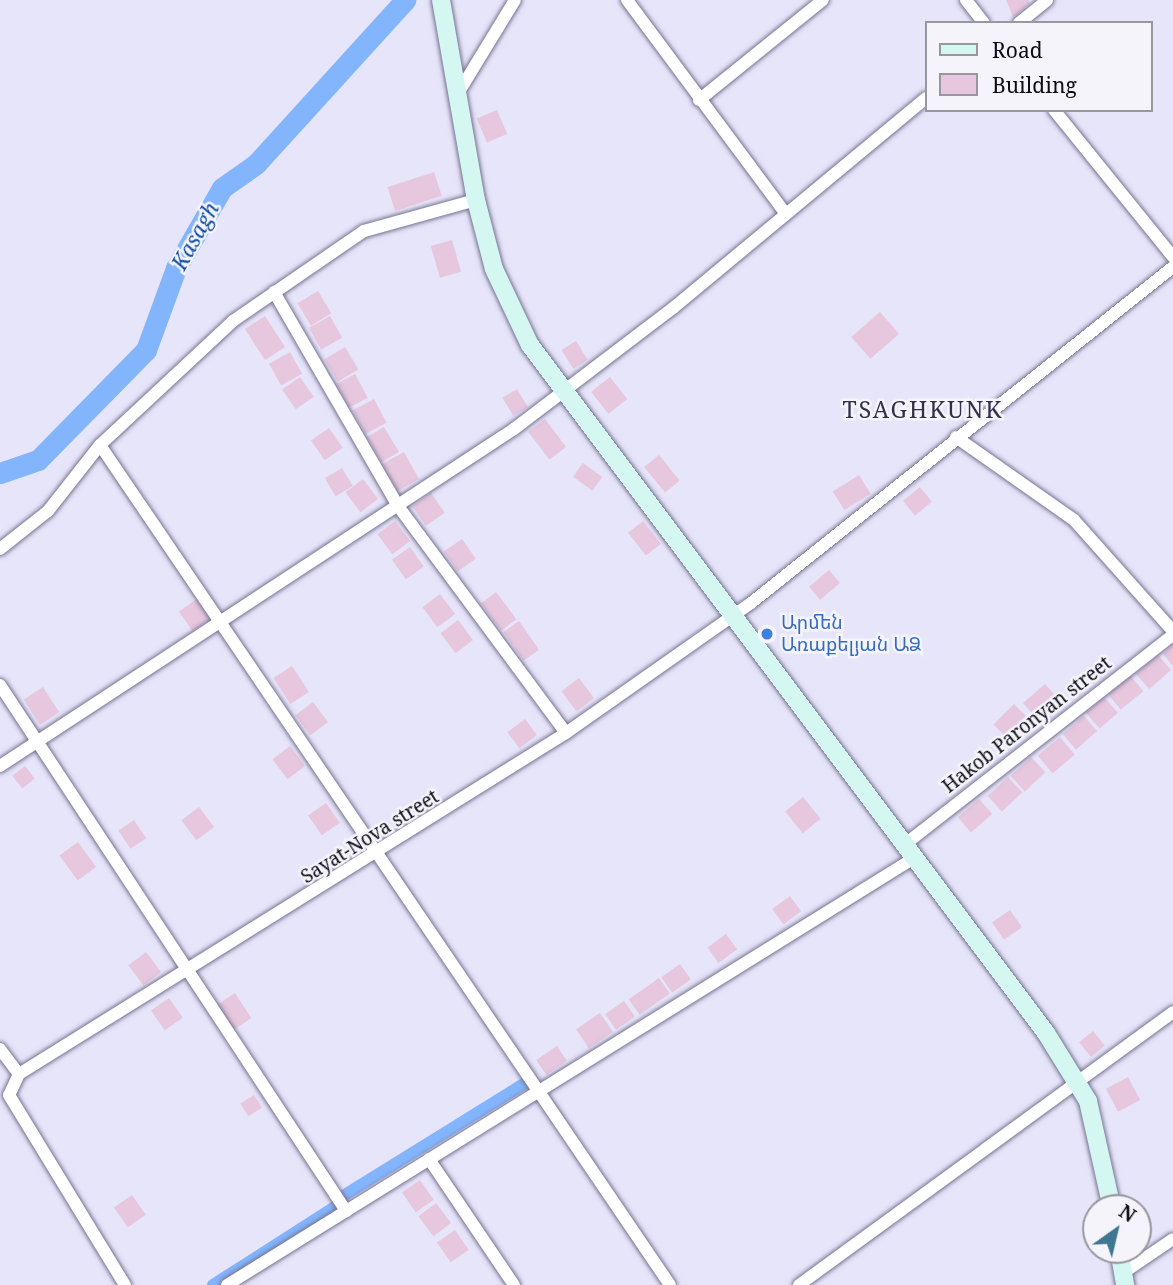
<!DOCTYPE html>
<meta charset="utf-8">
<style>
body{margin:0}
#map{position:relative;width:1173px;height:1285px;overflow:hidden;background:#e7e5fa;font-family:"Noto Serif","Noto Sans Armenian",serif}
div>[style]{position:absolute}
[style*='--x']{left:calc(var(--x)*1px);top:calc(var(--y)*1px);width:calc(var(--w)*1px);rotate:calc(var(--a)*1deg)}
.canal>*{height:12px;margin:-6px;padding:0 6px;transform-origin:6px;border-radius:6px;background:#83b5fd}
.river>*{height:21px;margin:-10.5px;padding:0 10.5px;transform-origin:10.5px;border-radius:10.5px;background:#83b5fd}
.building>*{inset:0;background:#e6c7de;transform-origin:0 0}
.roads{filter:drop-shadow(0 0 2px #777392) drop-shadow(0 0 2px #777392)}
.street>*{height:12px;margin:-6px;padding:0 6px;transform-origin:6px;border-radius:6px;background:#fff}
.secondary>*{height:18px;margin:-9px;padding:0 9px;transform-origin:9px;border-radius:9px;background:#d4f7f2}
.dots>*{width:19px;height:19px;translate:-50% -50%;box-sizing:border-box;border:4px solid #f5f4fb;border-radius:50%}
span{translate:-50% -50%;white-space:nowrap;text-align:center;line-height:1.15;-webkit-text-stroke:5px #f5f4fb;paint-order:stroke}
.shop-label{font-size:19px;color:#366cbe}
.left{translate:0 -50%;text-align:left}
.street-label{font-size:19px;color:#0d0b16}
.water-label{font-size:21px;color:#0f4da0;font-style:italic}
.quarter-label{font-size:23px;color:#34304a;letter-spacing:2px}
.legend{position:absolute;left:925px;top:21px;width:228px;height:91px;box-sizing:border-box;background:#f5f4fb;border:2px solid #98979f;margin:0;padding:9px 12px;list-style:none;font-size:21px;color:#0d0b16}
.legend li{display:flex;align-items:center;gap:14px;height:35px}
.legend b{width:35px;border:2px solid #98979f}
.north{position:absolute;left:1082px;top:1194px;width:70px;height:70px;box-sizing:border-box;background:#f5f4fb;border:2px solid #98979f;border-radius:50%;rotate:34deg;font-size:19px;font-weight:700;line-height:28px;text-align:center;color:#0d0b16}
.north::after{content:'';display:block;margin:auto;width:24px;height:32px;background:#3d7890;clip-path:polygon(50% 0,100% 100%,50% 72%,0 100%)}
</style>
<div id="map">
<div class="canal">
<i style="--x:343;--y:1196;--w:216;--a:-31.8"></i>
<i style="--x:213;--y:1285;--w:145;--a:-32.6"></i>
</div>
<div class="river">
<i style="--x:0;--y:473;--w:40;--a:-18.9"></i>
<i style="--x:38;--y:460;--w:154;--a:-45.5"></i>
<i style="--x:146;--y:350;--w:87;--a:-69.9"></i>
<i style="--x:176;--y:268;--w:92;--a:-60.1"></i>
<i style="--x:222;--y:188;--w:42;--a:-35.2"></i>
<i style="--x:256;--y:164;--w:222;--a:-47.7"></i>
</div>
<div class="building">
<i style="clip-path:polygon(1006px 0,1028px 0,1030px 3px,1013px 17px)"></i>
<i style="left:497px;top:110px;width:26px;height:22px;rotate:67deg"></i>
<i style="left:434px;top:172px;width:25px;height:49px;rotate:72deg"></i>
<i style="left:452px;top:240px;width:33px;height:22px;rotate:74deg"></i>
<i style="left:318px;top:291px;width:26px;height:24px;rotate:59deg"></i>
<i style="left:880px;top:312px;width:29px;height:38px;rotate:49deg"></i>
<i style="left:265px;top:316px;width:37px;height:24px;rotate:57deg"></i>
<i style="left:330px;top:316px;width:25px;height:24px;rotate:61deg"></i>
<i style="left:576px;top:341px;width:22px;height:17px;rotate:58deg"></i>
<i style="left:345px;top:347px;width:26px;height:24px;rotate:59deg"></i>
<i style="left:290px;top:352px;width:25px;height:24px;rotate:61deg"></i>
<i style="left:355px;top:374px;width:27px;height:21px;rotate:62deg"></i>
<i style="left:300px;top:377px;width:24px;height:22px;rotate:55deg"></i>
<i style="left:610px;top:377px;width:28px;height:24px;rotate:52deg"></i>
<i style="left:517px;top:389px;width:21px;height:17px;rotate:59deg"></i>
<i style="left:374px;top:399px;width:27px;height:24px;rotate:62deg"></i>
<i style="left:545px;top:419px;width:35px;height:21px;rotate:53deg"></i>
<i style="left:384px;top:427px;width:29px;height:20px;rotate:59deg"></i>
<i style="left:329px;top:428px;width:24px;height:22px;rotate:55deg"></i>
<i style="left:404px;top:452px;width:31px;height:25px;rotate:61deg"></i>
<i style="left:659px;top:455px;width:33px;height:19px;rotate:51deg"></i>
<i style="left:583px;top:463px;width:24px;height:17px;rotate:36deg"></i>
<i style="left:342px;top:468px;width:21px;height:20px;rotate:59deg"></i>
<i style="left:859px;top:475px;width:22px;height:31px;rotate:58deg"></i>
<i style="left:363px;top:479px;width:25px;height:22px;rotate:53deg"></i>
<i style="left:920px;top:487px;width:19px;height:22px;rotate:51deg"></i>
<i style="left:431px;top:493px;width:24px;height:23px;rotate:55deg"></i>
<i style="left:395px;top:521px;width:25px;height:22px;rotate:53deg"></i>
<i style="left:643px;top:521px;width:29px;height:19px;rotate:52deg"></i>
<i style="left:462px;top:539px;width:24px;height:22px;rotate:55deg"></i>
<i style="left:410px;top:547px;width:24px;height:22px;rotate:55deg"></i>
<i style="left:829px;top:570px;width:17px;height:26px;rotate:50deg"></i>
<i style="left:496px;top:592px;width:34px;height:19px;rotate:53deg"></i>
<i style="left:440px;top:594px;width:25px;height:22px;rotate:53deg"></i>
<i style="left:197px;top:599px;width:24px;height:22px;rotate:55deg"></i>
<i style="left:458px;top:620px;width:25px;height:22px;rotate:53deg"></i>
<i style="left:519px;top:621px;width:35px;height:19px;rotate:55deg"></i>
<i style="clip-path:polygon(1173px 645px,1173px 666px,1163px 654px)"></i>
<i style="left:1158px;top:655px;width:20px;height:29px;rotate:49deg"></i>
<i style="left:292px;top:666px;width:31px;height:22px;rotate:57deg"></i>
<i style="left:1130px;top:675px;width:21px;height:29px;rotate:51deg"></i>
<i style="left:579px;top:678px;width:25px;height:22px;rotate:53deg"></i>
<i style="left:1045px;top:684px;width:20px;height:29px;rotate:49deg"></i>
<i style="left:43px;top:687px;width:30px;height:23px;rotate:57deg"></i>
<i style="left:1104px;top:697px;width:21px;height:24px;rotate:49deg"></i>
<i style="left:313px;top:702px;width:25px;height:22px;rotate:53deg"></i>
<i style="left:1014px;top:704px;width:20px;height:29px;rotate:45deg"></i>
<i style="left:1084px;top:716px;width:20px;height:28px;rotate:49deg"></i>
<i style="left:525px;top:719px;width:20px;height:22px;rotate:53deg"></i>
<i style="left:1060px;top:737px;width:23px;height:29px;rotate:50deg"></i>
<i style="left:290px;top:746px;width:25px;height:22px;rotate:53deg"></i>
<i style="left:1031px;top:757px;width:21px;height:28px;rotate:47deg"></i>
<i style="left:25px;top:766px;width:16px;height:16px;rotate:52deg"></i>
<i style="left:1008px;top:777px;width:21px;height:28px;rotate:47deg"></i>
<i style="left:803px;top:797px;width:28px;height:23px;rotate:51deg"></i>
<i style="left:979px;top:799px;width:20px;height:28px;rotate:49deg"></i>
<i style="left:326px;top:803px;width:24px;height:22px;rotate:55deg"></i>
<i style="left:199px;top:807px;width:25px;height:22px;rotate:53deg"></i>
<i style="left:134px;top:820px;width:22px;height:19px;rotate:56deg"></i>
<i style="left:78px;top:842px;width:31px;height:23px;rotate:54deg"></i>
<i style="left:790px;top:896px;width:19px;height:22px;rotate:54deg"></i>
<i style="left:1010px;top:910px;width:21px;height:22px;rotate:55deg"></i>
<i style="left:726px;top:934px;width:19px;height:23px;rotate:54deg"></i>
<i style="left:146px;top:952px;width:25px;height:22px;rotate:53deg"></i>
<i style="left:680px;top:964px;width:19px;height:23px;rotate:55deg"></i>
<i style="left:659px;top:978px;width:19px;height:37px;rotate:55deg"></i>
<i style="left:235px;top:993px;width:30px;height:22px;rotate:57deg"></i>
<i style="left:169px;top:998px;width:24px;height:22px;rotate:55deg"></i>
<i style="left:624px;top:1001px;width:19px;height:23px;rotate:55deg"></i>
<i style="left:600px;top:1013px;width:23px;height:29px;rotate:56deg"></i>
<i style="left:1093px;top:1031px;width:19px;height:18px;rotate:51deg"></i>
<i style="left:557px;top:1046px;width:18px;height:25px;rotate:56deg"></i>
<i style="left:1128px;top:1077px;width:26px;height:25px;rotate:62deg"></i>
<i style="left:254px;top:1095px;width:15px;height:16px;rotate:58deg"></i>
<i style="left:420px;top:1180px;width:24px;height:22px;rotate:55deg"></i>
<i style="left:132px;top:1195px;width:24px;height:22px;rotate:55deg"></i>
<i style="left:436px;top:1203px;width:25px;height:22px;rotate:53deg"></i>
<i style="left:455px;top:1230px;width:24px;height:22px;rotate:55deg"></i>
</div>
<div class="roads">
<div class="street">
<i style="--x:627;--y:0;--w:265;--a:53.4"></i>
<i style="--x:966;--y:0;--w:29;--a:52"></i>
<i style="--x:1019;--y:23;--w:36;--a:-39"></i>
<i style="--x:457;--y:95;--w:111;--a:-58.6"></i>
<i style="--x:699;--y:100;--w:159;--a:-38.9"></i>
<i style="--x:1054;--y:110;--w:189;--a:51"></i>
<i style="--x:274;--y:292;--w:247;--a:59.9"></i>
<i style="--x:398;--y:506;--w:282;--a:53.5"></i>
<i style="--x:956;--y:437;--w:144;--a:35.1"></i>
<i style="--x:1074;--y:520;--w:149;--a:48.3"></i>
<i style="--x:100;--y:445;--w:1015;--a:55.84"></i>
<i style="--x:0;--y:549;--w:61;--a:-38.4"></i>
<i style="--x:48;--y:511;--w:84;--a:-51.8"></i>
<i style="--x:100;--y:445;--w:182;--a:-43"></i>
<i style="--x:233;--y:321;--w:159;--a:-34.5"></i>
<i style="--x:364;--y:231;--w:116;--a:-15.5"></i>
<i style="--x:0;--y:685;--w:630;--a:56.66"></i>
<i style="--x:0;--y:766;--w:615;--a:-33.25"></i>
<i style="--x:514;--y:429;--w:200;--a:-37.3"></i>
<i style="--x:673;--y:308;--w:329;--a:-39.7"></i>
<i style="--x:904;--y:845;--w:341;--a:-38"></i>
<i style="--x:0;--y:1049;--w:31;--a:53"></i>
<i style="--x:19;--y:1074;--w:645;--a:-31.94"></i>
<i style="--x:566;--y:733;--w:226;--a:-35.1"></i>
<i style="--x:751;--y:603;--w:539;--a:-38.53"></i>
<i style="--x:19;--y:1074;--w:23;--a:115"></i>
<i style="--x:9;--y:1095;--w:223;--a:58.6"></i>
<i style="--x:429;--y:1159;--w:152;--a:56"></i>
<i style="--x:1123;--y:1273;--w:60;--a:-34.2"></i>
<i style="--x:227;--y:1285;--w:809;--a:-31.86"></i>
<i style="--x:799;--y:1285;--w:463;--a:-36.1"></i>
</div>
<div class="secondary">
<i style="--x:441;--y:0;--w:203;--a:80.1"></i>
<i style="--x:476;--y:200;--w:71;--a:75.4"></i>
<i style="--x:494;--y:269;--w:84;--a:64.7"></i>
<i style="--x:530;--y:345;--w:860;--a:53.13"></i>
<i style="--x:1046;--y:1033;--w:80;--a:58.3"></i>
<i style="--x:1088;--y:1101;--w:110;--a:77.4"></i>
<i style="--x:1119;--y:1250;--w:36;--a:80"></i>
</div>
</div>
<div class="dots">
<i style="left:767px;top:634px;background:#3f7fe0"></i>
</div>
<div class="shop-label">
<span class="left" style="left:781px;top:634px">Արմեն<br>Առաքելյան ԱՁ</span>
</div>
<div class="street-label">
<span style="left:1027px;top:725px;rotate:-38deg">Hakob Paronyan street</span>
<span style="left:370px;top:837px;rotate:-32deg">Sayat-Nova street</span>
</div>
<div class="water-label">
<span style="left:195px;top:236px;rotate:-61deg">Kasagh</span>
</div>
<div class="quarter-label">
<span style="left:923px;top:409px">TSAGHKUNK</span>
</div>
<ul class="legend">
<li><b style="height:9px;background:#d4f7f2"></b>Road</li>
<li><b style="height:19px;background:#e6c7de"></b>Building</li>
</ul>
<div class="north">N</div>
</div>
